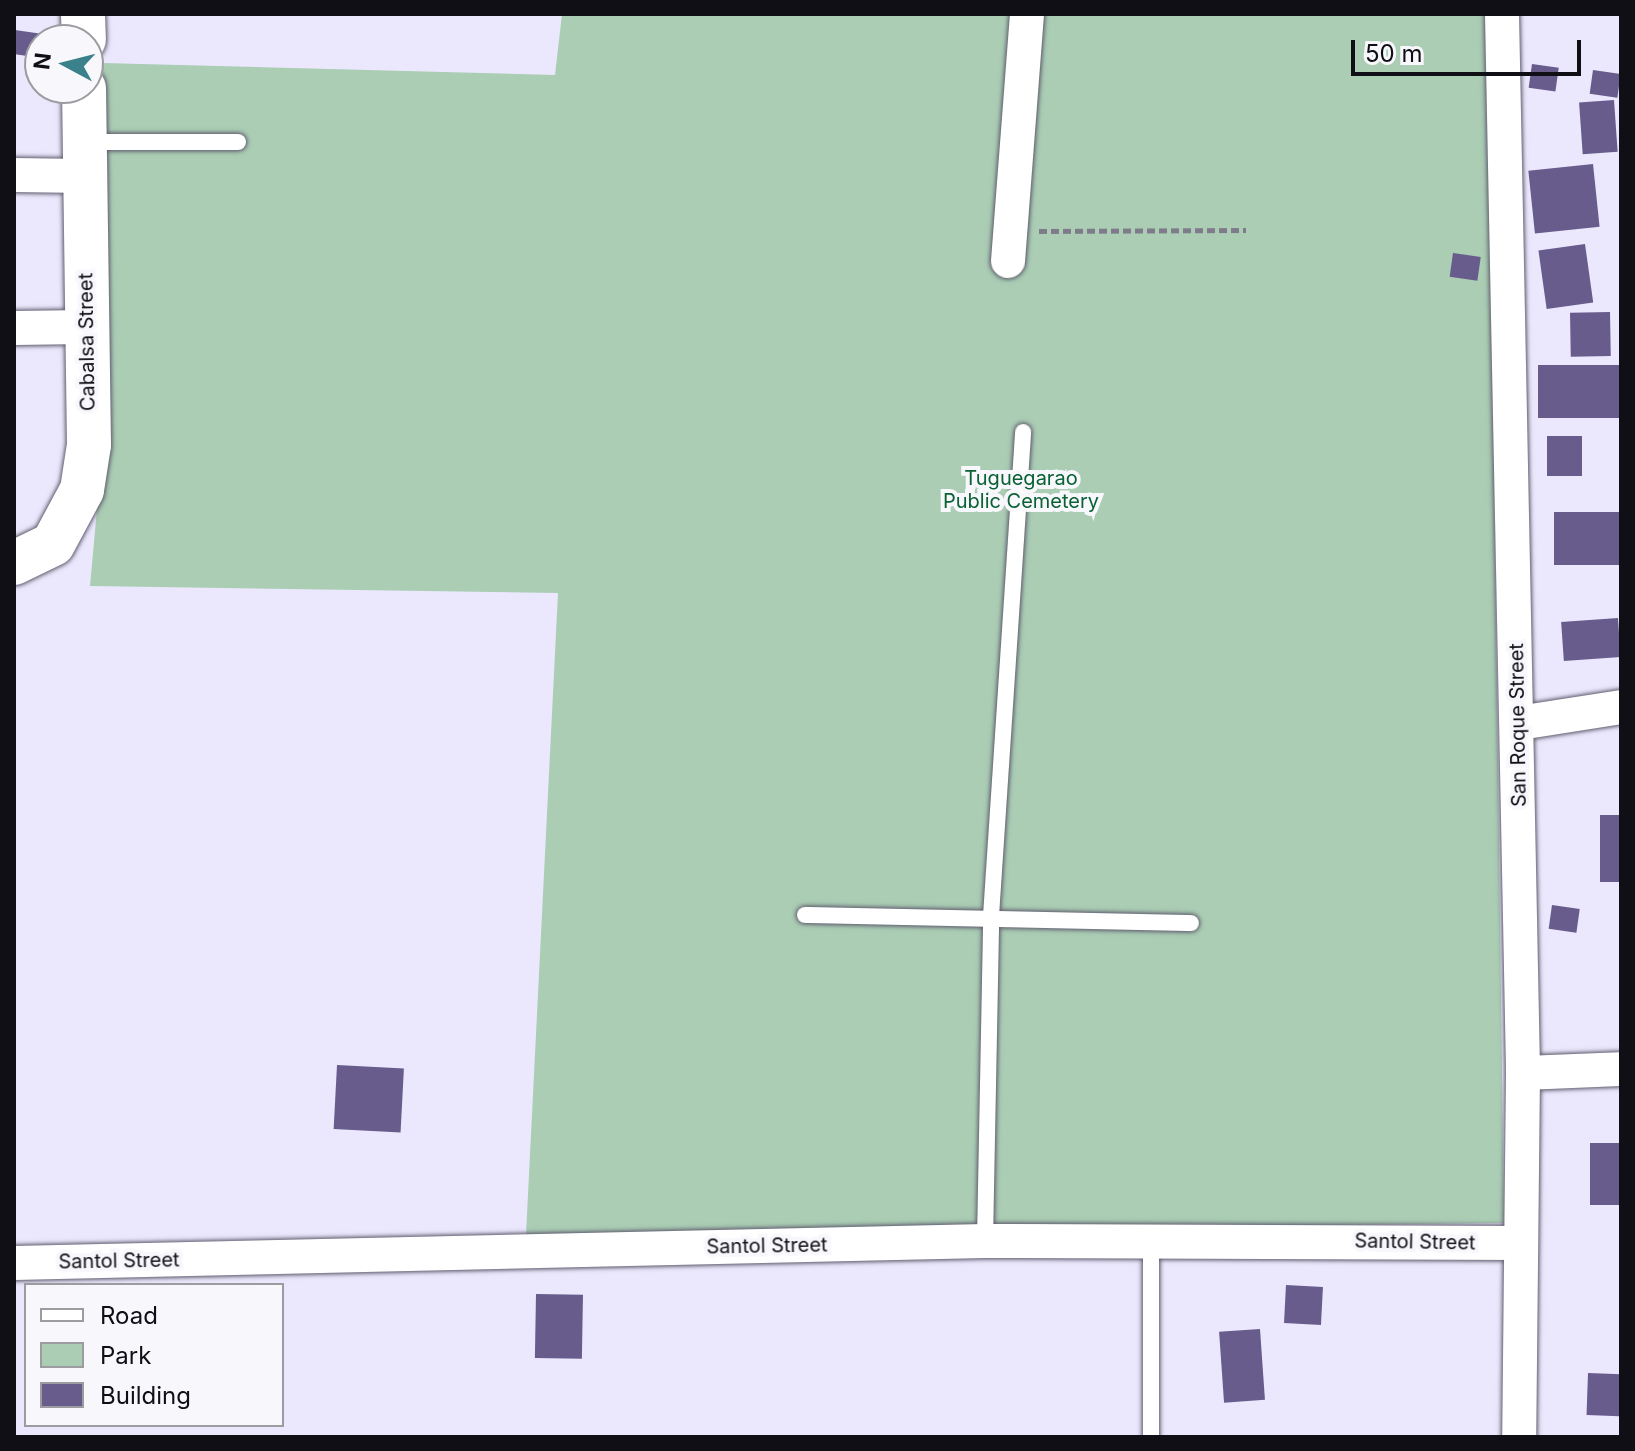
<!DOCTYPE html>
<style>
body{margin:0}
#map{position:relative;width:1635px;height:1451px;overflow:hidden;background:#ebe8fd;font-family:Inter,sans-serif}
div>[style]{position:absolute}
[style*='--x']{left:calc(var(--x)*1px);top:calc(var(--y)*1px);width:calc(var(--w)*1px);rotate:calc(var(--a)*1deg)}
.green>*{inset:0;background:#aacdb4}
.building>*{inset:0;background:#675c8c;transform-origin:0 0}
.path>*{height:5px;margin-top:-2.5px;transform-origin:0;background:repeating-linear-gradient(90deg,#7e7c8a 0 8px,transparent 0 12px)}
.roads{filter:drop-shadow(0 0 2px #615e70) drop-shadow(0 0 2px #615e70)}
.lane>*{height:16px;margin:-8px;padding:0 8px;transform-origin:8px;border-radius:8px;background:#fff}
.street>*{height:34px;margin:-17px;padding:0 17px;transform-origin:17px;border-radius:17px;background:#fff}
.secondary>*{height:44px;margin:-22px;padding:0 22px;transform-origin:22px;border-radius:22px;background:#fff}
span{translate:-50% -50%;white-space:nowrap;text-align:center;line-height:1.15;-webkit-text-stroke:8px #f8f8fc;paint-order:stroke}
.street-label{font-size:20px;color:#100f16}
.park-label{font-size:20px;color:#096134}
.frame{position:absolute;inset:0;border:16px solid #100f16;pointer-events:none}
.legend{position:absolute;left:24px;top:1283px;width:260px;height:144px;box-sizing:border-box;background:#f8f8fc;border:2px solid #9b9ba0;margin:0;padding:10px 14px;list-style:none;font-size:24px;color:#100f16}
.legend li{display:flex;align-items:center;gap:16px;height:40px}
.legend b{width:40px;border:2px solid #9b9ba0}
.north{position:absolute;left:24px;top:24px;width:80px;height:80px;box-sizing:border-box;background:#f8f8fc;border:2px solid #9b9ba0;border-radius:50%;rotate:277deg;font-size:22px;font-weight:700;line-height:32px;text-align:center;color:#100f16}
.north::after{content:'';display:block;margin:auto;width:28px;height:36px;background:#3a818b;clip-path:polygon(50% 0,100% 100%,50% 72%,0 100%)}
.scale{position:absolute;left:1351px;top:40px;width:230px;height:36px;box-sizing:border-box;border:4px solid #100f16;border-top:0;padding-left:10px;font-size:24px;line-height:28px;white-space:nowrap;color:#100f16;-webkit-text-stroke:6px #f8f8fc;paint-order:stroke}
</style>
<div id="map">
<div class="green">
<i style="clip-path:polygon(562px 14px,1488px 14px,1504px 1223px,526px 1235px,558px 593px,90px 586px,102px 454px,103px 63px,555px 75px)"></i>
</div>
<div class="building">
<i style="left:15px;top:30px;width:28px;height:24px;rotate:8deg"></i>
<i style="left:1532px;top:64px;width:27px;height:24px;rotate:8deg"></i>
<i style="left:1593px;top:70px;width:28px;height:24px;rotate:8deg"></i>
<i style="left:1614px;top:100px;width:52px;height:35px;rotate:86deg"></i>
<i style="left:1593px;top:164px;width:63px;height:65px;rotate:84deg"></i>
<i style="left:1585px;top:244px;width:59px;height:47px;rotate:82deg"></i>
<i style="left:1453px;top:253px;width:28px;height:24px;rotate:8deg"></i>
<i style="left:1610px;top:312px;width:44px;height:40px;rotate:89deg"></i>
<i style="left:1621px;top:365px;width:53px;height:83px;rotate:90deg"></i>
<i style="left:1582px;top:436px;width:40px;height:35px;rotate:90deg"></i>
<i style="left:1621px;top:512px;width:53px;height:67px;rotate:90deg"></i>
<i style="left:1618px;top:618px;width:39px;height:57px;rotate:86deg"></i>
<i style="left:1600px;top:815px;width:21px;height:67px"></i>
<i style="left:1552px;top:905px;width:28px;height:24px;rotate:8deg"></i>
<i style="left:337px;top:1065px;width:67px;height:64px;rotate:3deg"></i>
<i style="left:1621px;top:1143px;width:62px;height:31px;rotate:90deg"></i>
<i style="left:1286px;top:1285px;width:37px;height:38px;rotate:3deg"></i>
<i style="left:536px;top:1294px;width:47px;height:64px;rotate:1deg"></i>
<i style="left:1260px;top:1329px;width:71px;height:41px;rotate:86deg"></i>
<i style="left:1588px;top:1373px;width:33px;height:42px;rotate:2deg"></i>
</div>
<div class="path">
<i style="--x:1039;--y:231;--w:207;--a:-0.3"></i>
</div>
<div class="roads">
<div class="lane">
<i style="--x:87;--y:142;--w:151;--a:0"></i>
<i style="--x:805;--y:915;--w:386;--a:1.2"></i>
<i style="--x:985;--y:1241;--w:325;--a:-88.9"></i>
<i style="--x:991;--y:916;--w:485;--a:-86.2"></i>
<i style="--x:1151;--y:1437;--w:196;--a:-90"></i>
</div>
<div class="street">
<i style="--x:1502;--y:14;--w:1059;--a:88.86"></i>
<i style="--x:1523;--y:1073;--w:364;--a:90.6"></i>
<i style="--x:14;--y:175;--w:71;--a:0.8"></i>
<i style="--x:1008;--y:261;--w:248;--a:-85.6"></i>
<i style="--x:14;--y:328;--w:73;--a:-0.8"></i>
<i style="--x:1519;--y:723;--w:103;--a:-8.9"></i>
<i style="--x:1523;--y:1073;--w:98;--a:-2.3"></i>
<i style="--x:14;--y:1263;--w:971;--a:-1.3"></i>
<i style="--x:985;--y:1241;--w:535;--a:0.21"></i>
</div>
<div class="secondary">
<i style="--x:83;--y:14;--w:26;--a:88"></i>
<i style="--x:14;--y:563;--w:43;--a:-26"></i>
<i style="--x:53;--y:544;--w:61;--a:-61.8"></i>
<i style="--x:82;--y:490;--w:46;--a:-81.2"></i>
<i style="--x:89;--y:445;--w:357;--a:-90.8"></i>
</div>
</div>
<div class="street-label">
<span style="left:87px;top:342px;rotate:-91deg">Cabalsa Street</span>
<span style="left:1518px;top:725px;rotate:-91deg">San Roque Street</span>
<span style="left:1415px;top:1242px;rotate:1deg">Santol Street</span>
<span style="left:767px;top:1246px;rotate:-1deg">Santol Street</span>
<span style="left:119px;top:1261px;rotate:-1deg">Santol Street</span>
</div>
<div class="park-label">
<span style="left:1021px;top:490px">Tuguegarao<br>Public Cemetery</span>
</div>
<div class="frame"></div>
<ul class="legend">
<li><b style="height:10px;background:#fff"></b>Road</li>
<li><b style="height:22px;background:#aacdb4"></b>Park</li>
<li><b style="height:22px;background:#675c8c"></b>Building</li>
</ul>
<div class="north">N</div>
<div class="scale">50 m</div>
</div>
